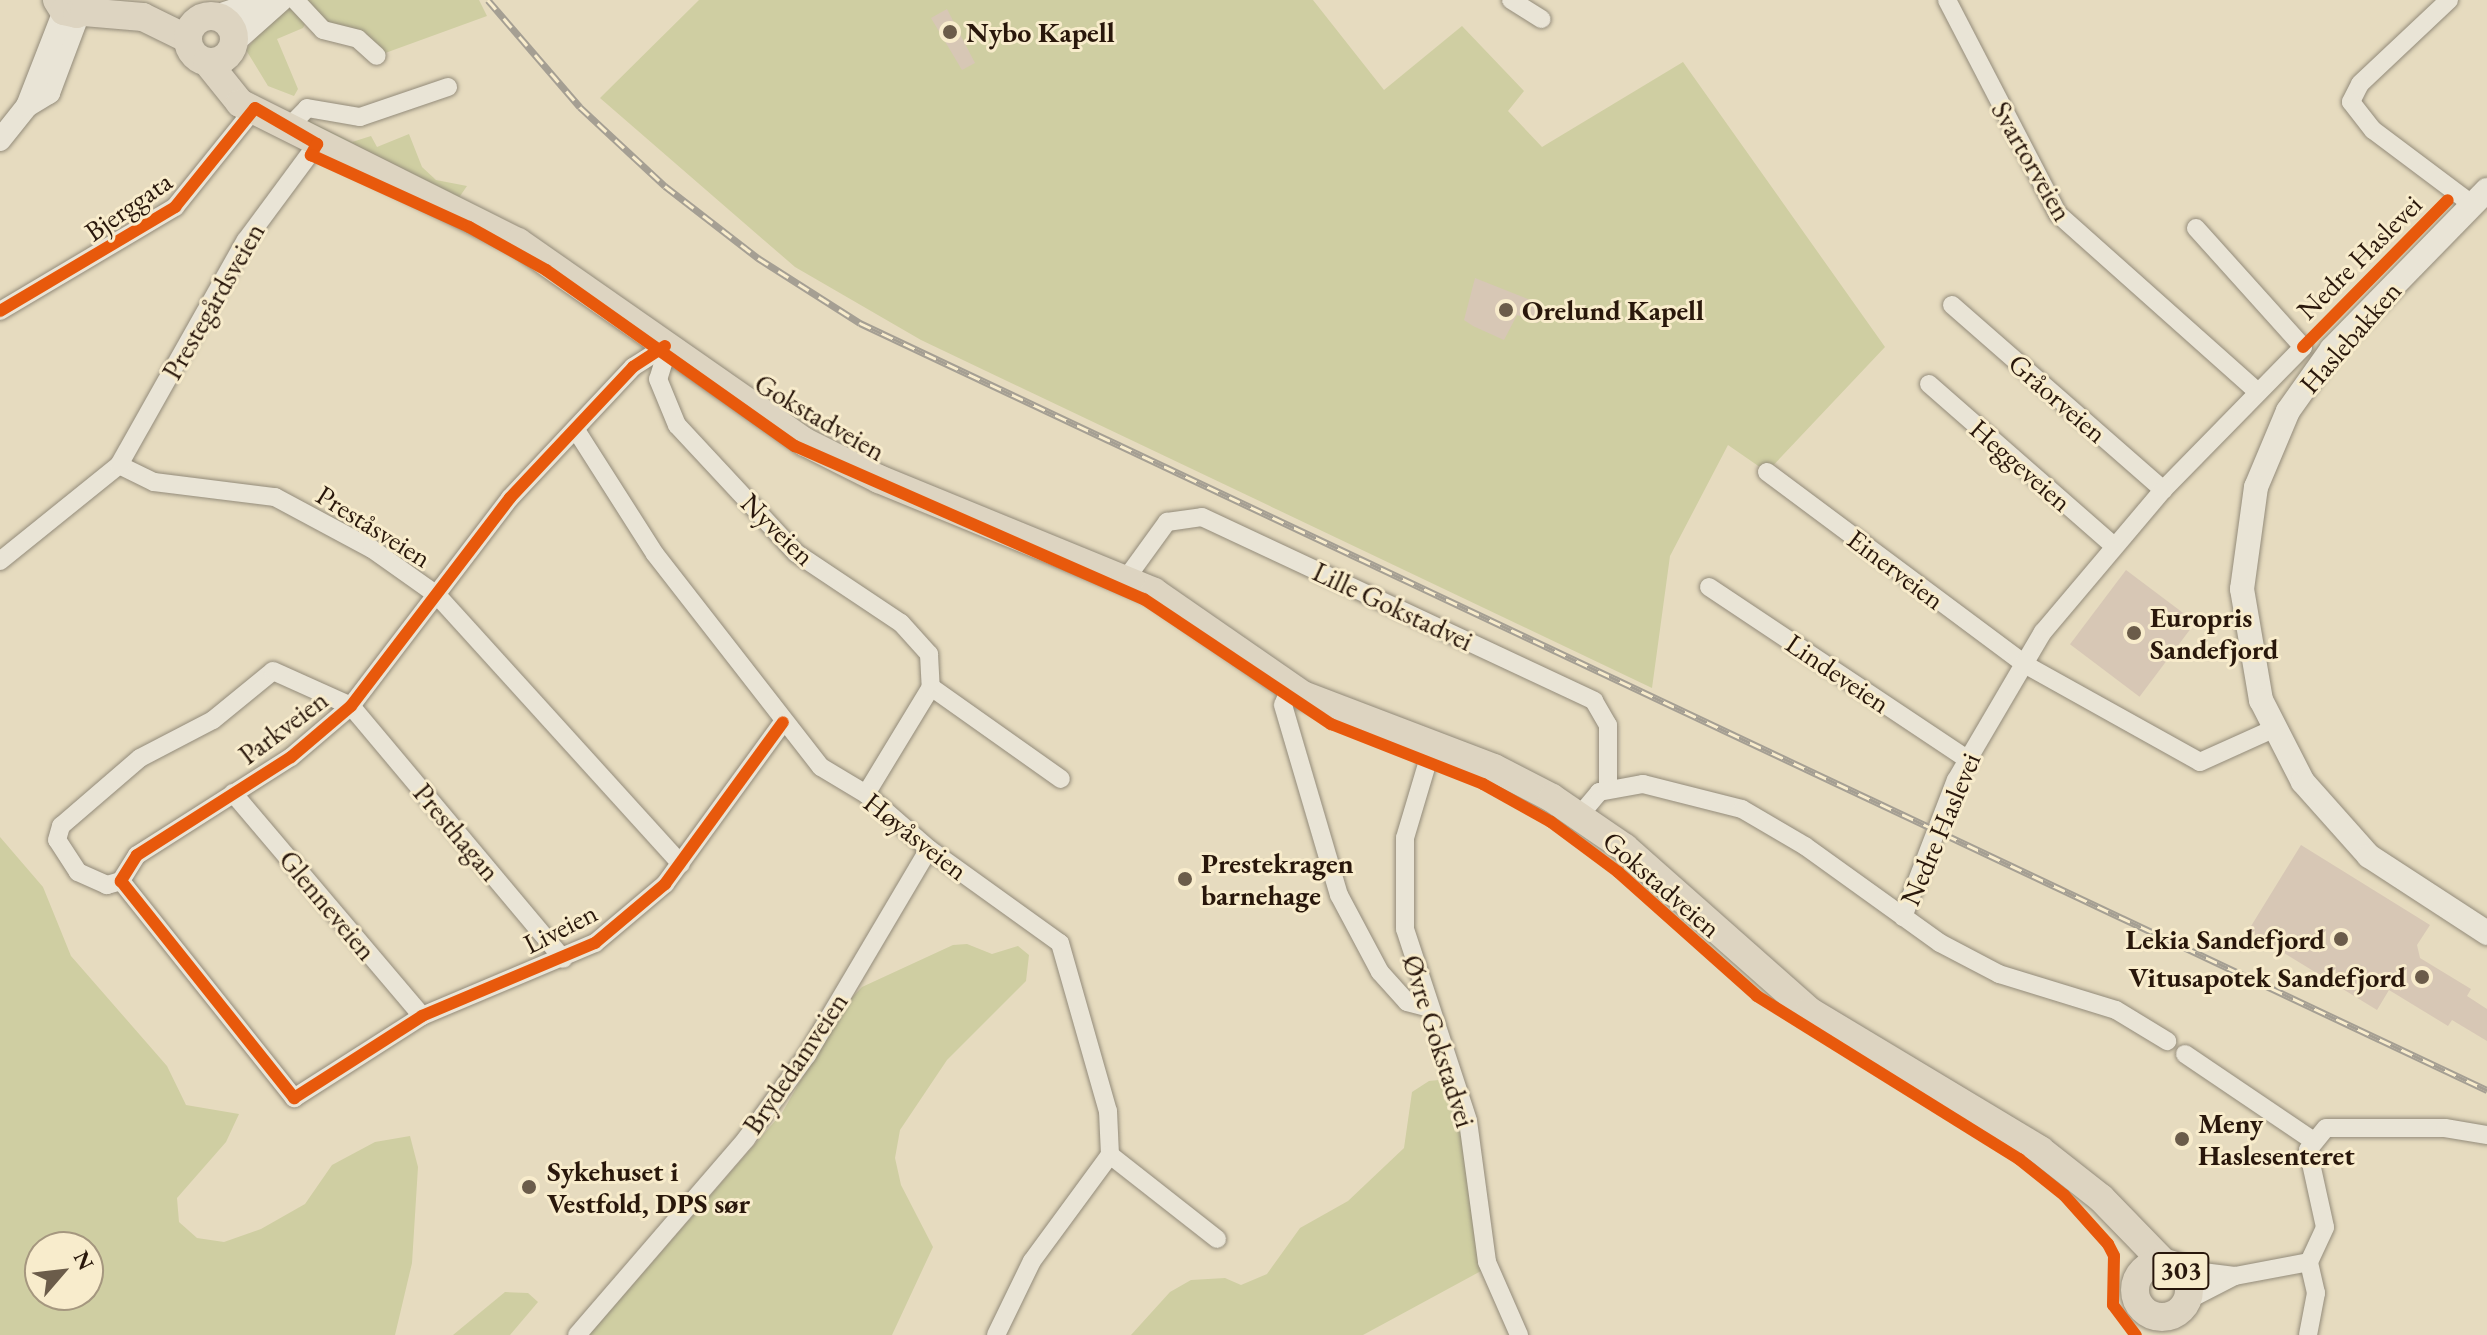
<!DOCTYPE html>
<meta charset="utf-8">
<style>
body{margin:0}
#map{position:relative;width:2487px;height:1335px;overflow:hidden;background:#e6dbbf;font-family:"EB Garamond",serif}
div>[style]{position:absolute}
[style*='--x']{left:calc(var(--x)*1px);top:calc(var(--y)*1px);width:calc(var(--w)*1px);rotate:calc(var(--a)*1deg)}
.green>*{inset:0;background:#cfcea2}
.building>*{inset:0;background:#d7c7b5;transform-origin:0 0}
.roads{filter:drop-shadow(0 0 2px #938b7a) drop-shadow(0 0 2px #938b7a)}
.minor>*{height:18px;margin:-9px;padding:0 9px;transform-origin:9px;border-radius:9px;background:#e9e4d6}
.tertiary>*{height:22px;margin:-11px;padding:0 11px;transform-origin:11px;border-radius:11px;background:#e9e4d6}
.secondary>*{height:24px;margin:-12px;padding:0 12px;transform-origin:12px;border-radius:12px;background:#e9e4d6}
.primary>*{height:28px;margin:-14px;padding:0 14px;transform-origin:14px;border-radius:14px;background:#ddd4c1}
.primary>.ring{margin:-14px;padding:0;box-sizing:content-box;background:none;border:28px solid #ddd4c1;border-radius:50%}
.rail>*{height:7px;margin-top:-3.5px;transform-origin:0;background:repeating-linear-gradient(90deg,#f8eccc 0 12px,#a59f93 0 24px);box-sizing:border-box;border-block:2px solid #a59f93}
.cycleway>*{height:12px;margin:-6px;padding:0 6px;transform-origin:6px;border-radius:6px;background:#e8590c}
.dots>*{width:22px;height:22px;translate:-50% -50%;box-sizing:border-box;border:4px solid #f8eccc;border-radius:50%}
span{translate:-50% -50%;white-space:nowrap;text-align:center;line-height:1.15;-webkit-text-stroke:6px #f8eccc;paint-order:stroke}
.shield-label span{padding:2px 6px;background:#f8eccc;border:2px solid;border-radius:6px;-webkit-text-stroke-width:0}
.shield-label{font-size:26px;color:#29170b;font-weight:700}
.poi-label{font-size:28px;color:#29170b;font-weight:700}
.left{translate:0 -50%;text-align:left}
.right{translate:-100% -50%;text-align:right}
.street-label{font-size:28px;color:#29170b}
.north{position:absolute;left:24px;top:1231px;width:80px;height:80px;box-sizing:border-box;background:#f8eccc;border:2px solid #a5977f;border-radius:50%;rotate:62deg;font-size:22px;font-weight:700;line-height:32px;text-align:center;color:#29170b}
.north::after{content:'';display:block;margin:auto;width:28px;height:36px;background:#6b5c4a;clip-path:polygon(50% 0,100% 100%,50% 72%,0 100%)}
</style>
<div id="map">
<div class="green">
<i style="clip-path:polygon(300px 0,479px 0,487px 16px,377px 56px,308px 18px,303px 28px,277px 39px,298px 89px,294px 96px,268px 86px,246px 50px,269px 21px)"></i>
<i style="clip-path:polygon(699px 0,1313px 0,1384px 90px,1462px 26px,1524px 91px,1508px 111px,1542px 147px,1683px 62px,1885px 347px,1767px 472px,1728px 445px,1670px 556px,1652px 688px,921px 340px,795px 267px,600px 98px)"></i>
<i style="clip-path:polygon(309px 114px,311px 122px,352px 142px,371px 136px,377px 147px,409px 134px,422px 167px,436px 180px,467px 186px,458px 199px,303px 122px)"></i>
<i style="clip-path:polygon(evenodd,0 837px,43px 887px,71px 956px,167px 1066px,186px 1105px,239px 1114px,226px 1142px,177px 1198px,179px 1222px,197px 1238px,224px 1242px,261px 1229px,305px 1204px,332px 1165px,375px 1142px,410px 1136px,418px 1167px,412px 1263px,395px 1335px,0 1335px,0 837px,40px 1247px,88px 1247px,88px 1295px,40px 1295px,40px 1247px)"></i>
<i style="clip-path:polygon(967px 944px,992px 954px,1018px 946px,1029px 955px,1026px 981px,947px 1060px,900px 1130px,895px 1158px,901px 1185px,933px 1247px,892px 1335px,589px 1335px,782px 1113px,842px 1008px,862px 987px,953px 945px)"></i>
<i style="clip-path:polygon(1457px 1078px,1481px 1271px,1363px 1335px,1131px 1335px,1170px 1292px,1191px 1280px,1225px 1278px,1241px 1285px,1267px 1274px,1300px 1228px,1348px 1201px,1404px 1148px,1412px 1092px,1429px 1081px)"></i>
<i style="clip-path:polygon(505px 1292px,528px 1293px,538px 1302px,510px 1335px,453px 1335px)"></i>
</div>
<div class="building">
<i style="clip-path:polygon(947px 9px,975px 63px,962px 70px,931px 18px)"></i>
<i style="clip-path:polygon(1475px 278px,1538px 303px,1551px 313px,1537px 323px,1517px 315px,1504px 340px,1473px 326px,1464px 320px)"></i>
<i style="left:2126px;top:570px;width:87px;height:93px;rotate:37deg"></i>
<i style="clip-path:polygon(2301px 845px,2430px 925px,2417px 945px,2420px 958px,2471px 989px,2467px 996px,2487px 1009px,2487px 1041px,2452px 1020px,2448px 1026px,2389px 990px,2377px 1010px,2248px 931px)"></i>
</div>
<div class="roads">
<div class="minor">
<i style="--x:295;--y:0;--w:41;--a:47"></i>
<i style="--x:323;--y:30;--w:36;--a:14"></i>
<i style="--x:358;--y:39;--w:25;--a:42"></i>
<i style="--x:1511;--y:0;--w:36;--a:32"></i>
<i style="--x:1947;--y:0;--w:241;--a:62.6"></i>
<i style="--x:2058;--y:214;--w:268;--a:41.7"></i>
<i style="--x:2449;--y:0;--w:122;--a:136.7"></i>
<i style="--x:2360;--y:84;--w:20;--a:117"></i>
<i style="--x:2351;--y:102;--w:36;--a:52"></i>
<i style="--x:2373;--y:130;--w:125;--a:36.9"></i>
<i style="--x:287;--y:129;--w:29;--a:-46"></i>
<i style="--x:307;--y:108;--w:54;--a:9.6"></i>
<i style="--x:360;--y:117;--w:93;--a:-18.8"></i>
<i style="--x:1952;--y:305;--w:281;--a:41.2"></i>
<i style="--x:0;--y:311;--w:204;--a:-30.7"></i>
<i style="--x:175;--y:207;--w:127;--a:-51.1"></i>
<i style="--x:669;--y:344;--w:43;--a:147.4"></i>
<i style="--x:633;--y:367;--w:180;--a:133.2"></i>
<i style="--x:510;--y:498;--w:262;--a:127.4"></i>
<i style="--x:351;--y:706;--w:79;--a:139.6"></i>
<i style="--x:291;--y:757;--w:183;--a:147.5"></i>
<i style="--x:137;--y:855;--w:31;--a:122"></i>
<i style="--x:121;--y:881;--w:278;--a:51.4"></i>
<i style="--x:294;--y:1098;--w:152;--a:-32.6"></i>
<i style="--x:422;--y:1016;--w:188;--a:-22.9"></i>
<i style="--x:595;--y:943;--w:92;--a:-40.1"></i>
<i style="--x:665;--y:884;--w:200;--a:-53.9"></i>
<i style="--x:669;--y:344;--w:37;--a:107"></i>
<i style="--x:658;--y:379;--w:50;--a:67.6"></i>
<i style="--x:677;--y:425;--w:175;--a:47.1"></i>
<i style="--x:796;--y:553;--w:126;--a:33.7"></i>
<i style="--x:901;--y:623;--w:42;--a:47.9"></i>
<i style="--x:929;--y:654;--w:33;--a:87"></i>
<i style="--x:931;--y:687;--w:125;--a:121.3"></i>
<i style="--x:1929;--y:384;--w:244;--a:41.2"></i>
<i style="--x:576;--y:430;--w:147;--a:57.5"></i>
<i style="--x:655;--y:554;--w:270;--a:52.1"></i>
<i style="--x:821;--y:767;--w:52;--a:31"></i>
<i style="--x:866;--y:794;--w:84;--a:41.1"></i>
<i style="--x:929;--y:849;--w:161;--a:35.7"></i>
<i style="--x:1060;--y:943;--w:175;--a:74.1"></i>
<i style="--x:1108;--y:1111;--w:44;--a:87.4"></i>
<i style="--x:119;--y:465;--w:39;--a:26"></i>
<i style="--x:154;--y:482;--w:122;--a:7.1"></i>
<i style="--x:275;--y:497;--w:110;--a:28.2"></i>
<i style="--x:372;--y:549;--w:80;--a:35.3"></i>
<i style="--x:437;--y:595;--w:363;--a:47.8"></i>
<i style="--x:1767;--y:472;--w:323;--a:36.7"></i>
<i style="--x:2026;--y:665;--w:199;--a:29.1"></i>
<i style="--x:2200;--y:762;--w:80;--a:-24.3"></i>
<i style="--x:0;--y:561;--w:153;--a:-38.9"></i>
<i style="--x:119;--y:465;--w:258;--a:-60.6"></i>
<i style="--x:246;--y:240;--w:119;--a:-53.5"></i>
<i style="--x:1125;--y:580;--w:72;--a:-54.1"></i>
<i style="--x:1167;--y:522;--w:35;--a:-8"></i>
<i style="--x:1202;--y:517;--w:433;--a:25.1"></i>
<i style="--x:1594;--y:701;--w:28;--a:60"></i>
<i style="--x:1608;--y:725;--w:64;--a:90"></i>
<i style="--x:1709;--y:587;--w:310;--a:33.7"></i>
<i style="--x:931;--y:687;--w:159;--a:35.3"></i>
<i style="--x:1290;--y:688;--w:18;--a:112"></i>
<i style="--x:1283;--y:705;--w:198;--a:73.6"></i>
<i style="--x:1339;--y:895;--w:87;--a:62"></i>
<i style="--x:1380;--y:972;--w:40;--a:48"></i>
<i style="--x:1407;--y:1002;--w:20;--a:15"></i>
<i style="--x:1433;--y:744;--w:98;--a:106.6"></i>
<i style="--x:1405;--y:838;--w:91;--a:90"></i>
<i style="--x:1405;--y:929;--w:202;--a:71.8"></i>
<i style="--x:1468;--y:1121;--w:142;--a:82.3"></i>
<i style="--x:1487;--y:1262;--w:80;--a:66.3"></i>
<i style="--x:233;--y:793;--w:292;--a:49.7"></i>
<i style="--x:1580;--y:815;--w:30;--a:-50"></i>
<i style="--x:1599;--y:792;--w:45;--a:-10.3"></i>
<i style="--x:1643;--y:784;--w:102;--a:14.2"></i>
<i style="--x:1742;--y:809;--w:73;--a:30.4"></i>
<i style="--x:1805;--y:846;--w:166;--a:35.7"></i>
<i style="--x:1940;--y:943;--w:67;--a:27.7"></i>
<i style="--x:1999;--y:974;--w:122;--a:17.1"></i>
<i style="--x:2116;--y:1010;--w:60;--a:31.3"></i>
<i style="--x:121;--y:881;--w:15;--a:164"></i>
<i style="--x:107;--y:885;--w:32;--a:-156"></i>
<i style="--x:78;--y:872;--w:38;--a:-123"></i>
<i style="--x:57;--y:840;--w:15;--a:-74"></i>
<i style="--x:61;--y:826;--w:104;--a:-40.7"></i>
<i style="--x:140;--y:758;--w:82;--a:-27.5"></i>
<i style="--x:213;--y:720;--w:77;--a:-39.2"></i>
<i style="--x:273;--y:671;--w:85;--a:24.2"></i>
<i style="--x:351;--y:706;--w:330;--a:50"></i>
<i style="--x:1903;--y:917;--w:147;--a:-68.9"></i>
<i style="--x:1956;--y:780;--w:172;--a:-59.6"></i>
<i style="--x:2043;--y:632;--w:186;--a:-49.8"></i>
<i style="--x:2163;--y:490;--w:200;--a:-45.6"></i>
<i style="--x:2303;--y:347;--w:160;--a:-132"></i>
<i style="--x:2185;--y:1054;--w:153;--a:34.1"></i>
<i style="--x:1110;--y:1155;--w:136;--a:38.1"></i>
<i style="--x:2179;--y:1269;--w:56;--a:7.1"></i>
<i style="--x:2235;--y:1276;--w:75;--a:-10.7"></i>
<i style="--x:2309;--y:1262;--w:38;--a:-65"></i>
<i style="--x:2325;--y:1227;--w:79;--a:-102.4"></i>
<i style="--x:2308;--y:1150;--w:28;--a:-51"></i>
<i style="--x:2326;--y:1128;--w:119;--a:0"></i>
<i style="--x:2445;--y:1128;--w:43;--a:9.5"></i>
<i style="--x:2188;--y:1300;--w:53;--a:-27.1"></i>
<i style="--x:577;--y:1335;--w:259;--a:-49.2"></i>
<i style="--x:746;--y:1139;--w:104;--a:-54"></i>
<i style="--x:807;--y:1055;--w:239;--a:-59.4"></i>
<i style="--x:996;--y:1335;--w:82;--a:-64.1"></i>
<i style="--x:1032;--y:1261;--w:132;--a:-53.7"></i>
<i style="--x:2308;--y:1335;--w:43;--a:-79.2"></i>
<i style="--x:2316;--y:1293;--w:32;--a:-103"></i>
</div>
<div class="tertiary">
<i style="--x:27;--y:106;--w:26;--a:-31"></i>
<i style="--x:49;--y:93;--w:77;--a:-69.4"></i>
<i style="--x:0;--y:140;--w:43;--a:-51.5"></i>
<i style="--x:27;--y:106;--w:102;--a:-68.7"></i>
</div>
<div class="secondary">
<i style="--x:216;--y:17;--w:54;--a:-18.4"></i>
<i style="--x:234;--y:41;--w:62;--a:-41.7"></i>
<i style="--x:2487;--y:190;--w:222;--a:134.3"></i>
<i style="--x:2332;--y:349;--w:76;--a:125.4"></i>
<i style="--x:2288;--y:411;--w:82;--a:112.8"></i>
<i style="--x:2256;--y:487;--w:103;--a:97.8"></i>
<i style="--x:2242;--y:589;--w:113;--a:80.3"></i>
<i style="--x:2261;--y:700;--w:92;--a:62.9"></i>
<i style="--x:2303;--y:782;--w:99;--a:48.3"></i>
<i style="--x:2369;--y:856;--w:141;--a:33.1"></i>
</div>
<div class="primary">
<i style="--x:57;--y:0;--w:13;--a:58"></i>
<i style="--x:64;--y:11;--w:13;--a:13"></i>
<i style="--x:77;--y:14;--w:21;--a:-41"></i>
<i style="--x:84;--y:12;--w:59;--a:4.8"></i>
<i style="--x:143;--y:17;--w:50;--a:26.1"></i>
<i class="ring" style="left:188px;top:16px;width:18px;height:18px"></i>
<i style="--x:207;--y:62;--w:53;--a:51.2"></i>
<i style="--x:240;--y:103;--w:311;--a:26.6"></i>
<i style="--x:518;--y:242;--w:350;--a:34.9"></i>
<i style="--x:805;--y:442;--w:83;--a:26.6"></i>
<i style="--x:879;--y:479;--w:297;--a:22.3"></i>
<i style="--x:1154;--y:592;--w:181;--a:34.7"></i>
<i style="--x:1303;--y:695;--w:204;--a:20.9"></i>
<i style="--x:1494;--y:768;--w:65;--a:27.3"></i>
<i style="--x:1552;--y:798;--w:88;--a:34.4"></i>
<i style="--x:1625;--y:848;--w:246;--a:41.5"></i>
<i style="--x:1809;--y:1011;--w:270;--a:31"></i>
<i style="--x:2040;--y:1150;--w:78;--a:38.2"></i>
<i style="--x:2101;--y:1198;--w:91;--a:45.9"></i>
<i class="ring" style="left:2135px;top:1263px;width:26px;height:26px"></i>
</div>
</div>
<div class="rail">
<i style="--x:488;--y:0;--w:141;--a:49.3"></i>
<i style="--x:580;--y:107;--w:116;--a:42.9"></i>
<i style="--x:665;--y:186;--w:118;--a:37.7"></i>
<i style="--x:758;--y:258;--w:121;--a:32.5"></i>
<i style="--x:860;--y:323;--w:1799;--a:25.24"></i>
</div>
<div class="cycleway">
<i style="--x:0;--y:311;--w:204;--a:-30.7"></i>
<i style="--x:175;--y:207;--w:127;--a:-51.1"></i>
<i style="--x:255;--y:108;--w:72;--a:30.1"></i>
<i style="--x:317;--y:144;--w:13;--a:119"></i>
<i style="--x:311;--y:155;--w:174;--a:24.5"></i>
<i style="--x:469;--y:227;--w:88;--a:29.2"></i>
<i style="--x:546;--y:270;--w:305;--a:35.3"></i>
<i style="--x:795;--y:446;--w:381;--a:23.7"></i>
<i style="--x:1144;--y:599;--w:225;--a:33.8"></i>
<i style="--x:1331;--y:724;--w:163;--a:21.5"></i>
<i style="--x:1483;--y:784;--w:78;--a:29.2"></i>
<i style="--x:1551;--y:822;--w:84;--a:36.7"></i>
<i style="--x:1618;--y:872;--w:186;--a:41.7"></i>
<i style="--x:1757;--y:996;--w:309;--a:31.9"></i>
<i style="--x:2019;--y:1159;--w:58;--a:38.7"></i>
<i style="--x:2064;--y:1195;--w:66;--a:48.1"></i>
<i style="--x:2108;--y:1244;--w:13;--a:63"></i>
<i style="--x:2114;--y:1256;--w:49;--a:91.2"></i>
<i style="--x:2113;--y:1305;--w:38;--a:53"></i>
<i style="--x:665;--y:346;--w:38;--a:147"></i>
<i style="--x:633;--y:367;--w:180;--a:133.2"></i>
<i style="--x:510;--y:498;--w:262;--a:127.4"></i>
<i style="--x:351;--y:706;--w:79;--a:139.6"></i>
<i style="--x:291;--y:757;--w:183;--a:147.5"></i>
<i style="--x:137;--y:855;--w:31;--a:122"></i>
<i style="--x:121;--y:881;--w:278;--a:51.4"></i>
<i style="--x:294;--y:1098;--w:152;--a:-32.6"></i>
<i style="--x:422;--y:1016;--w:188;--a:-22.9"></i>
<i style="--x:595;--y:943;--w:92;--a:-40.1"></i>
<i style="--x:665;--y:884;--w:200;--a:-53.9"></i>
<i style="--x:2303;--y:347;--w:206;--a:-45.4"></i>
</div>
<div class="dots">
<i style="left:950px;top:32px;background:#6b5c4a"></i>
<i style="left:1506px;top:310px;background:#6b5c4a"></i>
<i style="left:2134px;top:633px;background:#6b5c4a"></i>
<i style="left:1185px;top:879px;background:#6b5c4a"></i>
<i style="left:2341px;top:939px;background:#6b5c4a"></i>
<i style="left:2422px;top:977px;background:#6b5c4a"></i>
<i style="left:2182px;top:1139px;background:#6b5c4a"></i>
<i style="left:529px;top:1187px;background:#6b5c4a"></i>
</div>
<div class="shield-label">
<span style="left:2181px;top:1271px">303</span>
</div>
<div class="poi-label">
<span class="left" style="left:966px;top:32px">Nybo Kapell</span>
<span class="left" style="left:1522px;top:310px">Orelund Kapell</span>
<span class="left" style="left:2150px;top:633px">Europris<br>Sandefjord</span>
<span class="left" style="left:1201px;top:879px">Prestekragen<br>barnehage</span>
<span class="right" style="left:2325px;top:939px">Lekia Sandefjord</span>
<span class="right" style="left:2406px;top:977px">Vitusapotek Sandefjord</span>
<span class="left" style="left:2198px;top:1139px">Meny<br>Haslesenteret</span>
<span class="left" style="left:547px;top:1187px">Sykehuset i<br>Vestfold, DPS sør</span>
</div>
<div class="street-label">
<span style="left:2032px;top:161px;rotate:60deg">Svartorveien</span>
<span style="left:128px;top:206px;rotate:-35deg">Bjerggata</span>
<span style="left:2359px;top:257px;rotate:-45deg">Nedre Haslevei</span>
<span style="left:213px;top:301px;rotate:-60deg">Prestegårdsveien</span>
<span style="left:2350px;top:337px;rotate:-49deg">Haslebakken</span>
<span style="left:2058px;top:398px;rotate:41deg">Gråorveien</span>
<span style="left:820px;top:417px;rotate:30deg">Gokstadveien</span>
<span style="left:2021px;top:465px;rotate:41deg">Heggeveien</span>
<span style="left:374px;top:526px;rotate:32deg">Preståsveien</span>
<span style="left:778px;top:529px;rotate:44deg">Nyveien</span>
<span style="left:1896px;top:569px;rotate:37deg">Einerveien</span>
<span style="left:1393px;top:606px;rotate:25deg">Lille Gokstadvei</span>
<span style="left:1838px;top:673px;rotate:34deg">Lindeveien</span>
<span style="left:283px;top:727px;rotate:-37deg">Parkveien</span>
<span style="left:1940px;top:829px;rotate:-67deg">Nedre Haslevei</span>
<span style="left:457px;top:832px;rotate:50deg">Presthagan</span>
<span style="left:916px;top:836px;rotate:38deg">Høyåsveien</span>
<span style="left:1662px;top:884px;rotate:41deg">Gokstadveien</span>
<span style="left:328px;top:905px;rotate:50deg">Glenneveien</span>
<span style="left:560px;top:928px;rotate:-27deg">Liveien</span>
<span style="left:1439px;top:1041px;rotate:72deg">Øvre Gokstadvei</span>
<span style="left:795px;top:1063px;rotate:-56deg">Brydedamveien</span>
</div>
<div class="north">N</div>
</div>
